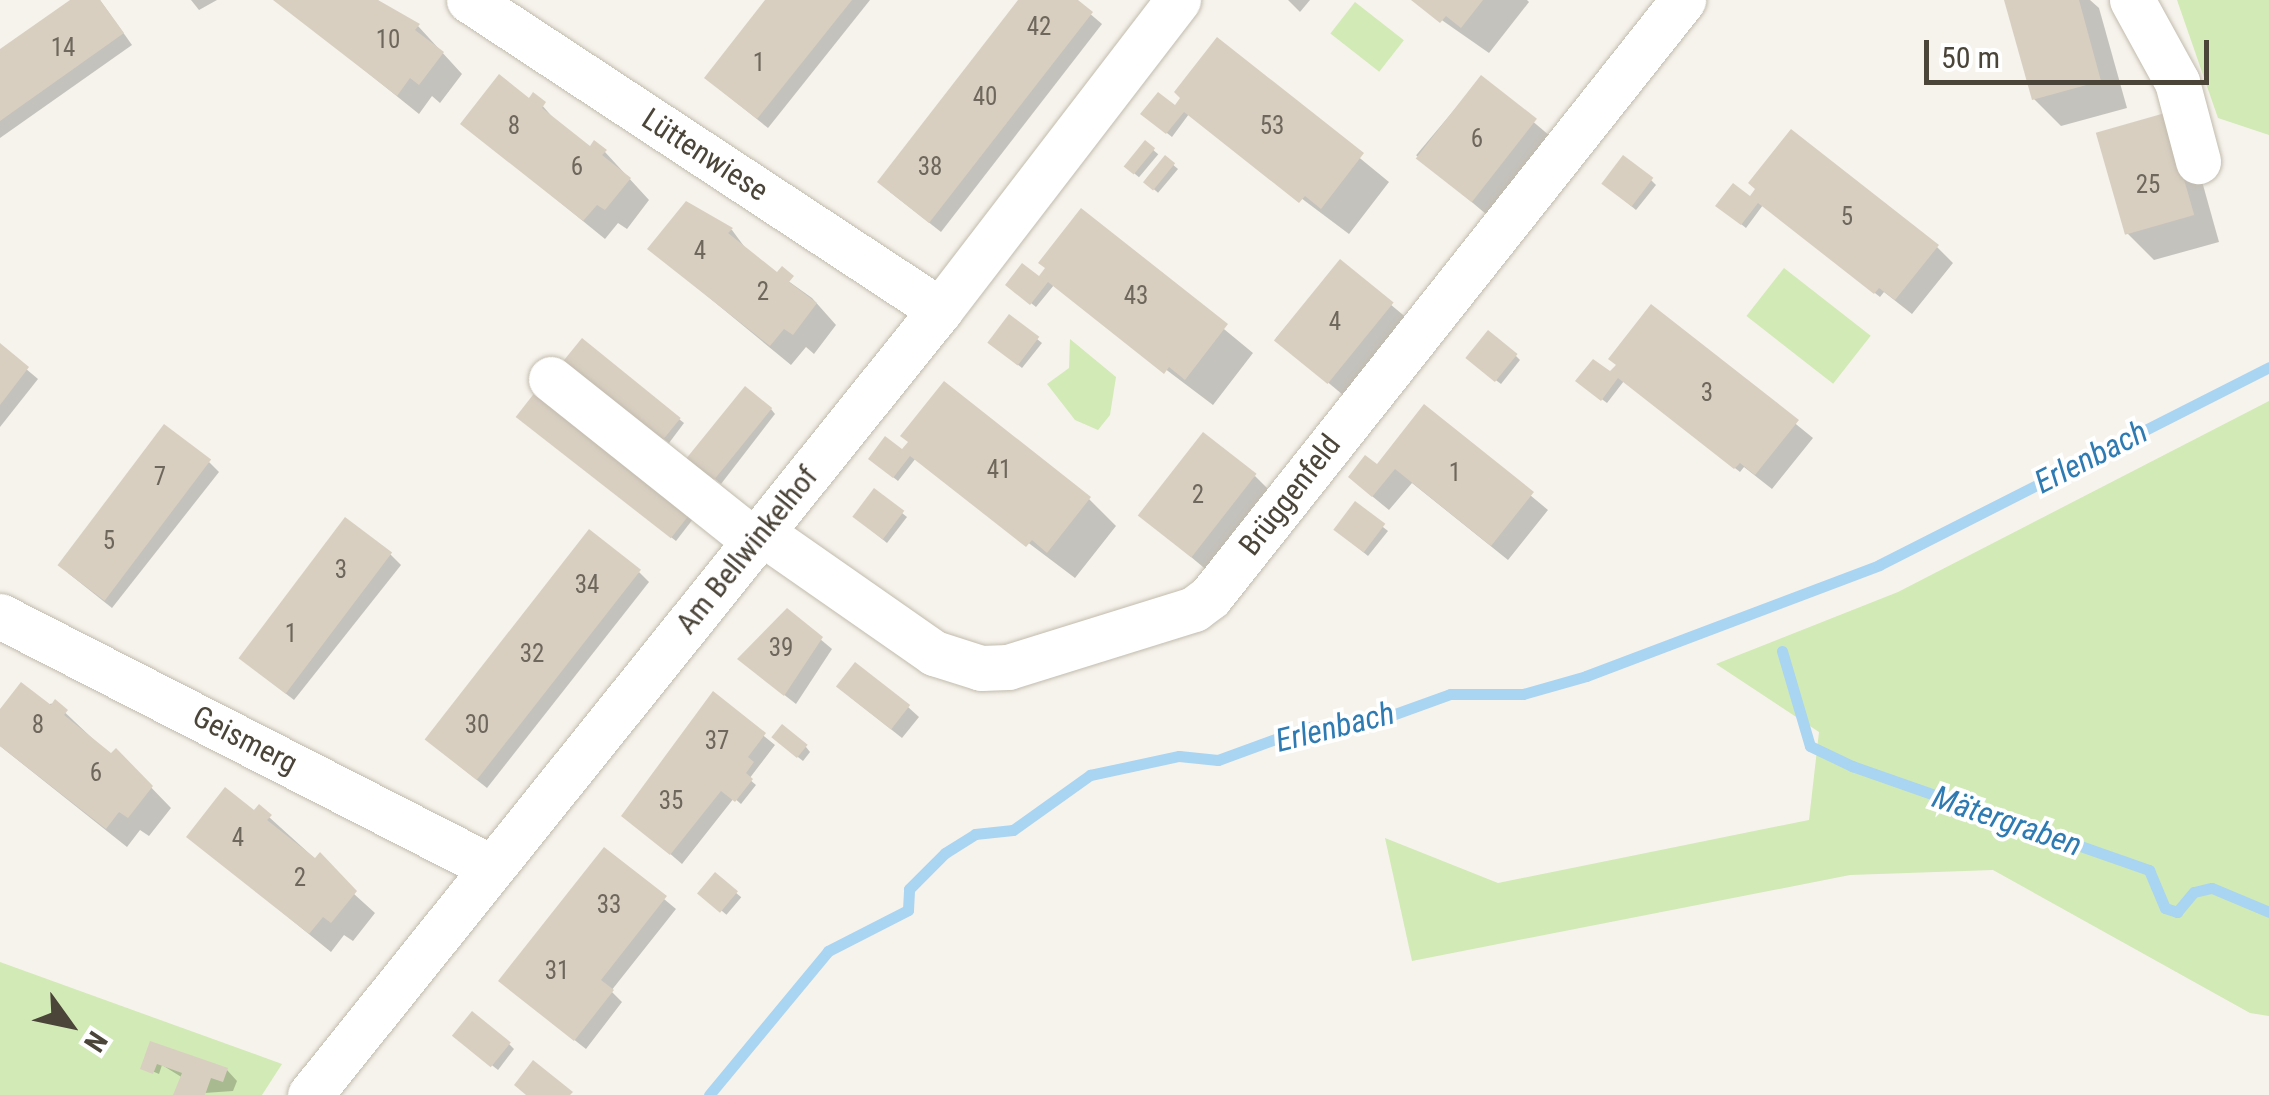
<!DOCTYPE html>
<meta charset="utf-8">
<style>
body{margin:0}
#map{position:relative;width:2269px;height:1095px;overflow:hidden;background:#f6f3ec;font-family:"Roboto Condensed",sans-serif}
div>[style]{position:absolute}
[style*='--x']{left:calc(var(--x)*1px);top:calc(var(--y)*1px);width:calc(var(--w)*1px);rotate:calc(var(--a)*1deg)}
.green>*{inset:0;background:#d2eab5;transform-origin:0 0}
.shadow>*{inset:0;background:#0003;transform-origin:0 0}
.stream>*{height:11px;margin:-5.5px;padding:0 5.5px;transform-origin:5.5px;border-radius:5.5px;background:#a9d4f2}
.building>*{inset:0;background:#d8cfc1;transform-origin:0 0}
.roads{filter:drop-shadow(0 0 2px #c2bbae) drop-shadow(0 0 2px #c2bbae)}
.minor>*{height:45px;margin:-22.5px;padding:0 22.5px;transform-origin:22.5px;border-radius:22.5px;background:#fff}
span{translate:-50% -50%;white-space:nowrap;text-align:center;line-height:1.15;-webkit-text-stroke:8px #fff;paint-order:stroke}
.number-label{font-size:25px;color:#6e675b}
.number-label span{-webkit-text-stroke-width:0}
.street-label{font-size:30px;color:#4b4439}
.water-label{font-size:32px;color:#2e7ab2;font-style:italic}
.north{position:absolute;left:20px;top:975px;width:100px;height:100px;-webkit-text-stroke:8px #fff;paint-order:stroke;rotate:123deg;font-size:28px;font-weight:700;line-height:40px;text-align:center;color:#4b4439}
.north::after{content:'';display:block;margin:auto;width:35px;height:45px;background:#4b4439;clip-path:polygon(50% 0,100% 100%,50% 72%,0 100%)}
.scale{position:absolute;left:1924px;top:40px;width:285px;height:45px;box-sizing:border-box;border:5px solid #4b4439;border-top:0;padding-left:12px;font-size:30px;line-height:35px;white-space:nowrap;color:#4b4439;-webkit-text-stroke:8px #fff;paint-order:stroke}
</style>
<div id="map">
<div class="green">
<i style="clip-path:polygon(2177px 0,2269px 0,2269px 135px,2218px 118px)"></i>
<i style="left:1355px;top:2px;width:62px;height:40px;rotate:38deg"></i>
<i style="left:1784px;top:268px;width:110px;height:61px;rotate:38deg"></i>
<i style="clip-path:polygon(1070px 339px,1116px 377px,1110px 415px,1098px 430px,1075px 420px,1047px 384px,1069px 368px)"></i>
<i style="clip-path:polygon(2269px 401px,2269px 1016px,2250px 1013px,1993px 870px,1850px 875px,1412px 961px,1385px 838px,1498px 883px,1809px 820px,1819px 732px,1716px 664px,1898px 592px)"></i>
<i style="clip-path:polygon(0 962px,282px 1064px,262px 1095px,0 1095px)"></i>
</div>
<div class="shadow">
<i style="clip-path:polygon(74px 0,100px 0,132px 45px,0 138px,0 52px)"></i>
<i style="clip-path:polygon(191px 0,217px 0,199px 10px)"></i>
<i style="clip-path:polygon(277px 0,377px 0,418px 26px,462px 74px,440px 103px,432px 96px,419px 114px)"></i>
<i style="clip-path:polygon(769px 0,870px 0,768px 128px,718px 88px)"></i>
<i style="clip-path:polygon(1021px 0,1074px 0,1102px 24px,941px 232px,890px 192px)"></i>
<i style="clip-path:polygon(1288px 0,1310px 0,1300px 12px)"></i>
<i style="clip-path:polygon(1413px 0,1527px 0,1529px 2px,1489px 53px)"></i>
<i style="clip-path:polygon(2006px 0,2090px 0,2099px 8px,2127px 108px,2061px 126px,2034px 99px)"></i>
<i style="clip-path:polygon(1217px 41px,1389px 182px,1349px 234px,1189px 114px,1172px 137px,1148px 118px,1175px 109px)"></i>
<i style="left:1481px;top:78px;width:92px;height:101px;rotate:40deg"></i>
<i style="clip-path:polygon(534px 96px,562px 128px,590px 149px,605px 152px,649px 200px,627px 229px,618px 223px,605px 239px,464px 124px)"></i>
<i style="clip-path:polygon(2191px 142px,2219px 242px,2154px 260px,2127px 233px)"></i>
<i style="left:1146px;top:144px;width:16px;height:30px;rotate:40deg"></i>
<i style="left:1165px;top:158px;width:17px;height:31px;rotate:40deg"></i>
<i style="clip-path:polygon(1651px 180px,1656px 185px,1636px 210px,1609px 188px)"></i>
<i style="clip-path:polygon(1750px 200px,1937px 247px,1953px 263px,1912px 314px,1884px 292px,1880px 297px,1763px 205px,1746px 228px,1723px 210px)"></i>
<i style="clip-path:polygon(687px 204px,732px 230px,749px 253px,812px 298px,836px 325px,814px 354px,806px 347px,791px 365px,650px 249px)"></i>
<i style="clip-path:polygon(1081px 211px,1253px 353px,1213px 405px,1054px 285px,1036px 307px,1013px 289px,1040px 279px)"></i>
<i style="left:1340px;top:262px;width:89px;height:100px;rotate:40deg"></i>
<i style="clip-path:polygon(1652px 307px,1813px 438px,1772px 489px,1744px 467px,1740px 472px,1624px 381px,1607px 403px,1583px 385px,1610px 375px)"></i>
<i style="clip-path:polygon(1037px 339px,1042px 343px,1022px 368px,995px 347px)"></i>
<i style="clip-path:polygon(0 347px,38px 379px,0 427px)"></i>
<i style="clip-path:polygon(1516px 356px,1520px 360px,1501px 384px,1473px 363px)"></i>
<i style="clip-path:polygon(571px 366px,679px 419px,684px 423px,669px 443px)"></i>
<i style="clip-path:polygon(1425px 408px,1548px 510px,1508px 560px,1412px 483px,1389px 510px,1367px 492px,1377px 468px)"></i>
<i style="clip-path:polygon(771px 409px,775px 414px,721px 484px,696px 464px)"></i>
<i style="clip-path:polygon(524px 421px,693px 519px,676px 541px)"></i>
<i style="clip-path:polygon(902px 453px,1089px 499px,1116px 526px,1075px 578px,916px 458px,898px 481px,875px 463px)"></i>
<i style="clip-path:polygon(209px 462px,219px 472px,112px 608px,68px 573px)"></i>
<i style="clip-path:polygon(1255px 476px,1271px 492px,1209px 572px,1142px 516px)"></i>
<i style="clip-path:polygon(1355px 505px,1388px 531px,1368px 556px,1341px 534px)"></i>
<i style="clip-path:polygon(902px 513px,907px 517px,887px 543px,860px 521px)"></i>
<i style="clip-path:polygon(390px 554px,401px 565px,294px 700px,250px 666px)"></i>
<i style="clip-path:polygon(639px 572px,649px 582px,487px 788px,438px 749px)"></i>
<i style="clip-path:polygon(787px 611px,832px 649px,796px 704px,751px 669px)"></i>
<i style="clip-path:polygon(713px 695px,775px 745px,749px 779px,756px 785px,741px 804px,734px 798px,682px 864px,632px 821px)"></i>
<i style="clip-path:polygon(850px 697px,908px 707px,919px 717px,902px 738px)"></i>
<i style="clip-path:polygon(55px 703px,112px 757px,116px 751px,171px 808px,149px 836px,140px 830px,127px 847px,0 746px,0 713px)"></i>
<i style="clip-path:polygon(779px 742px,806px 747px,810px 752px,803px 761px)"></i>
<i style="clip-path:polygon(259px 808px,375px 913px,353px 941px,344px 935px,331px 952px,188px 836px)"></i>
<i style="clip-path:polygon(605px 850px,676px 909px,611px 991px,622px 1002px,586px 1049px,512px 991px)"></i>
<i style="left:716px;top:876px;width:33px;height:23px;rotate:40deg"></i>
<i style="clip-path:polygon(460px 1040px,509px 1044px,514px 1049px,498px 1070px)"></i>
<i style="clip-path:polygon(152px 1044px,227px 1070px,237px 1081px,233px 1091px,176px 1095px,183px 1078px,162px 1065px,159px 1074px,145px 1068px)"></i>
</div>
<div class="stream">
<i style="--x:1782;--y:651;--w:99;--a:73.6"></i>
<i style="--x:1810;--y:746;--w:47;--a:25.5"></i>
<i style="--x:1852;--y:766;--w:315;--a:19.3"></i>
<i style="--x:2149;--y:870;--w:41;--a:67.2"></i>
<i style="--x:2165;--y:908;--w:13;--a:18"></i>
<i style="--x:2177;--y:912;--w:26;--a:-50"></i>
<i style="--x:2194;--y:892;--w:18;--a:-13"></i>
<i style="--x:2212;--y:888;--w:62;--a:22.8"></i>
<i style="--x:709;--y:1095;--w:187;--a:-50.4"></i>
<i style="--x:828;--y:951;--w:90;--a:-27.1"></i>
<i style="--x:908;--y:910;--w:21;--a:-87"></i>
<i style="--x:909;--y:889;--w:51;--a:-45"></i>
<i style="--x:945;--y:853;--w:36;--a:-32"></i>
<i style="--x:975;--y:834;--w:38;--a:-6"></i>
<i style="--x:1013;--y:830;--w:95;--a:-35.5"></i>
<i style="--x:1090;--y:775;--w:91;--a:-12.1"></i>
<i style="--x:1179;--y:756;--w:39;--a:6"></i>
<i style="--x:1218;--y:760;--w:96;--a:-20.1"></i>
<i style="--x:1308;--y:727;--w:62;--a:-3.7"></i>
<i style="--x:1370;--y:723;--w:85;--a:-19.9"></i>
<i style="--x:1450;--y:694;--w:73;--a:0"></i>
<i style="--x:1523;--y:694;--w:66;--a:-15.9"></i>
<i style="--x:1586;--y:676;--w:313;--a:-20.7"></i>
<i style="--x:1879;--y:565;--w:437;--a:-26.9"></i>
</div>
<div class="building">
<i style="clip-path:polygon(70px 0,100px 0,124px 33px,0 121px,0 49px)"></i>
<i style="clip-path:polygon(273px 0,378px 0,420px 24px,415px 30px,444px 52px,419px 85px,410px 78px,397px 96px)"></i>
<i style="clip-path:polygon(765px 0,852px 0,757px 119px,704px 78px)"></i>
<i style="clip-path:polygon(1018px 0,1078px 0,1093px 12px,929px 223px,877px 182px)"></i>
<i style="clip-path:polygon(1411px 0,1483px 0,1461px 28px,1446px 16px,1440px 23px)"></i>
<i style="clip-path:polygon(2004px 0,2079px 0,2101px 81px,2032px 100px)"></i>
<i style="clip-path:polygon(1217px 37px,1364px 153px,1321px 209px,1305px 196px,1299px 203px,1184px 112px,1166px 134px,1140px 114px,1158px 92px,1175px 105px,1180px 98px,1174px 92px)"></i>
<i style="clip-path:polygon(499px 74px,529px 98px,533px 92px,546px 102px,542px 108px,590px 146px,594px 140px,607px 150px,602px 155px,631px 178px,605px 210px,597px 205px,583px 221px,460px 124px)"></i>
<i style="left:1481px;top:75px;width:71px;height:106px;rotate:38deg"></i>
<i style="left:2165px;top:113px;width:106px;height:72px;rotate:74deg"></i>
<i style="clip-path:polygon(1791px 129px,1939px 245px,1895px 300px,1879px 288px,1874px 294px,1758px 203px,1741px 225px,1715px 206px,1733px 183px,1750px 196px,1755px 189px,1748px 183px)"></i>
<i style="left:1145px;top:140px;width:13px;height:34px;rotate:39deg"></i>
<i style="left:1165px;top:155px;width:13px;height:35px;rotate:39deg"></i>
<i style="left:1623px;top:155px;width:38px;height:36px;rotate:37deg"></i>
<i style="clip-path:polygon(686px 201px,733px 228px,728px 233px,777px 272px,782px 266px,794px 276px,789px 282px,817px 303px,793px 335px,784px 329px,770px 346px,647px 249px)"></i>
<i style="clip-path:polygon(1081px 208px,1228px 324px,1185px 380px,1169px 367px,1164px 374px,1048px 282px,1030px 305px,1005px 285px,1022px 263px,1039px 276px,1045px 268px,1038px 263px)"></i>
<i style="left:1340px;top:259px;width:69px;height:105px;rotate:39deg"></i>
<i style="clip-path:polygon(1651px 304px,1799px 420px,1755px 475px,1740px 463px,1734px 469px,1618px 378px,1601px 401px,1575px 381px,1593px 359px,1610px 371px,1616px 365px,1608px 359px)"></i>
<i style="left:1009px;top:314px;width:38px;height:36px;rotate:37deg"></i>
<i style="left:1488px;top:330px;width:38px;height:36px;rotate:39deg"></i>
<i style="left:582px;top:338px;width:127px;height:30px;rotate:39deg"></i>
<i style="clip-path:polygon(0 343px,29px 367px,0 405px)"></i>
<i style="clip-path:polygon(944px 381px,1091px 497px,1047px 553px,1032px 540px,1026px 547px,910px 456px,893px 478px,868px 459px,885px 436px,902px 449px,908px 442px,900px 436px)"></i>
<i style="left:745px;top:386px;width:35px;height:93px;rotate:39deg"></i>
<i style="left:536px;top:391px;width:197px;height:33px;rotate:38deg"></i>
<i style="clip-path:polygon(1424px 404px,1534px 492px,1491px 546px,1395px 469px,1372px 497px,1348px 477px,1365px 455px,1377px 464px)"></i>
<i style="left:164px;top:424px;width:59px;height:177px;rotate:37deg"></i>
<i style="left:1203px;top:432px;width:68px;height:106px;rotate:38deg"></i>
<i style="left:874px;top:488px;width:38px;height:36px;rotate:37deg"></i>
<i style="left:1355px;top:501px;width:38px;height:36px;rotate:37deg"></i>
<i style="left:345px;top:517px;width:59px;height:177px;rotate:37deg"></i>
<i style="left:589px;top:529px;width:66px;height:267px;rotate:38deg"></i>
<i style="clip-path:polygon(787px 608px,823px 637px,784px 696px,737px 659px)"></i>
<i style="left:855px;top:662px;width:70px;height:31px;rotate:38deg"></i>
<i style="clip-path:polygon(21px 682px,51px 705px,55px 699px,68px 710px,64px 715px,111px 753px,116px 748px,153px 786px,128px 818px,119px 812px,106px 829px,0 746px,0 709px)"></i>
<i style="clip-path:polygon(713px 691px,766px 733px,748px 757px,754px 762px,746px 773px,753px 779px,735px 802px,721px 791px,670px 855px,621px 816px)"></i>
<i style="left:782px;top:724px;width:33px;height:17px;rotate:39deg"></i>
<i style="clip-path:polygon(225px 787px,254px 810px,259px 804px,272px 815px,267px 820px,315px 858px,320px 852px,357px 891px,331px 923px,323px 917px,309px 934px,186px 837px)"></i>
<i style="clip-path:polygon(604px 847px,667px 896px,601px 980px,614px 990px,574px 1041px,498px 981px)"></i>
<i style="left:715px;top:872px;width:30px;height:28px;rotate:40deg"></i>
<i style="left:472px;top:1011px;width:50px;height:32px;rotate:39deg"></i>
<i style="clip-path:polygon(150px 1041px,228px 1068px,223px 1082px,211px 1078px,205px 1095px,173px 1095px,182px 1073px,157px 1064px,153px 1074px,140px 1069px)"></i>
<i style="clip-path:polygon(533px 1060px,573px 1092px,570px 1095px,526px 1095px,514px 1085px)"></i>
</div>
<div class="roads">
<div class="minor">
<i style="--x:469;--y:0;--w:564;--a:33.35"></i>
<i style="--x:2132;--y:0;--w:94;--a:61.2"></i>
<i style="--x:2177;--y:82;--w:82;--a:75.1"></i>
<i style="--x:551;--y:379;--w:260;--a:38.5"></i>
<i style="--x:762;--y:533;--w:210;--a:34.9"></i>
<i style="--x:934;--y:653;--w:49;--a:17.7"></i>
<i style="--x:981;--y:668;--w:27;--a:-2"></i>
<i style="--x:1008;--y:667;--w:195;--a:-17.3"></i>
<i style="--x:1194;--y:609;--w:20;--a:-37"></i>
<i style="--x:1210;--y:597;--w:762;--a:-51.61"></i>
<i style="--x:0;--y:616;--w:549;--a:27.08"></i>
<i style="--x:310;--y:1095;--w:1007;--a:-51.25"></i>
<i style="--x:940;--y:310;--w:391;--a:-52.5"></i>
</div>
</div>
<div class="number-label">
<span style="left:1039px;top:27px">42</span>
<span style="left:388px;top:40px">10</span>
<span style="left:63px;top:48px">14</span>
<span style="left:759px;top:63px">1</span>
<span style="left:985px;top:97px">40</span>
<span style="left:514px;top:126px">8</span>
<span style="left:1272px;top:126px">53</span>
<span style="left:1477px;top:139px">6</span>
<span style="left:577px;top:167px">6</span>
<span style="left:930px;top:167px">38</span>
<span style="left:2148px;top:185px">25</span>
<span style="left:1847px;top:217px">5</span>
<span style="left:700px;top:251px">4</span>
<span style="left:763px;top:292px">2</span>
<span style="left:1136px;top:296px">43</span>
<span style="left:1335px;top:322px">4</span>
<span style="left:1707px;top:393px">3</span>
<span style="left:999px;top:470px">41</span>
<span style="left:1455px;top:473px">1</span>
<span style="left:160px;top:477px">7</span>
<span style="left:1198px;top:495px">2</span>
<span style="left:109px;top:541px">5</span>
<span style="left:341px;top:570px">3</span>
<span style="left:587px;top:585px">34</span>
<span style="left:291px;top:634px">1</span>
<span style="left:781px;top:648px">39</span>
<span style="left:532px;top:654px">32</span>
<span style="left:38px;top:725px">8</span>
<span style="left:477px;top:725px">30</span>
<span style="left:717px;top:741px">37</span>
<span style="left:96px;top:773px">6</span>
<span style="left:671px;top:801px">35</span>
<span style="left:238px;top:838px">4</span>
<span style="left:300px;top:878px">2</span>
<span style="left:609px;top:905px">33</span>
<span style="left:557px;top:971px">31</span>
</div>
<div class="street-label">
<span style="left:705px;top:155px;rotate:33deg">Lüttenwiese</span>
<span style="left:1290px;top:495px;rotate:-52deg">Brüggenfeld</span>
<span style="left:747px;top:550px;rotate:-51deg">Am Bellwinkelhof</span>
<span style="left:245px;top:740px;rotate:27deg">Geismerg</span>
</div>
<div class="water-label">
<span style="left:2091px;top:457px;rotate:-27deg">Erlenbach</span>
<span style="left:1335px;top:727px;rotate:-14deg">Erlenbach</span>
<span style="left:2007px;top:821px;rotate:19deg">Mätergraben</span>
</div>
<div class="north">N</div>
<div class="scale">50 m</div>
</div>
